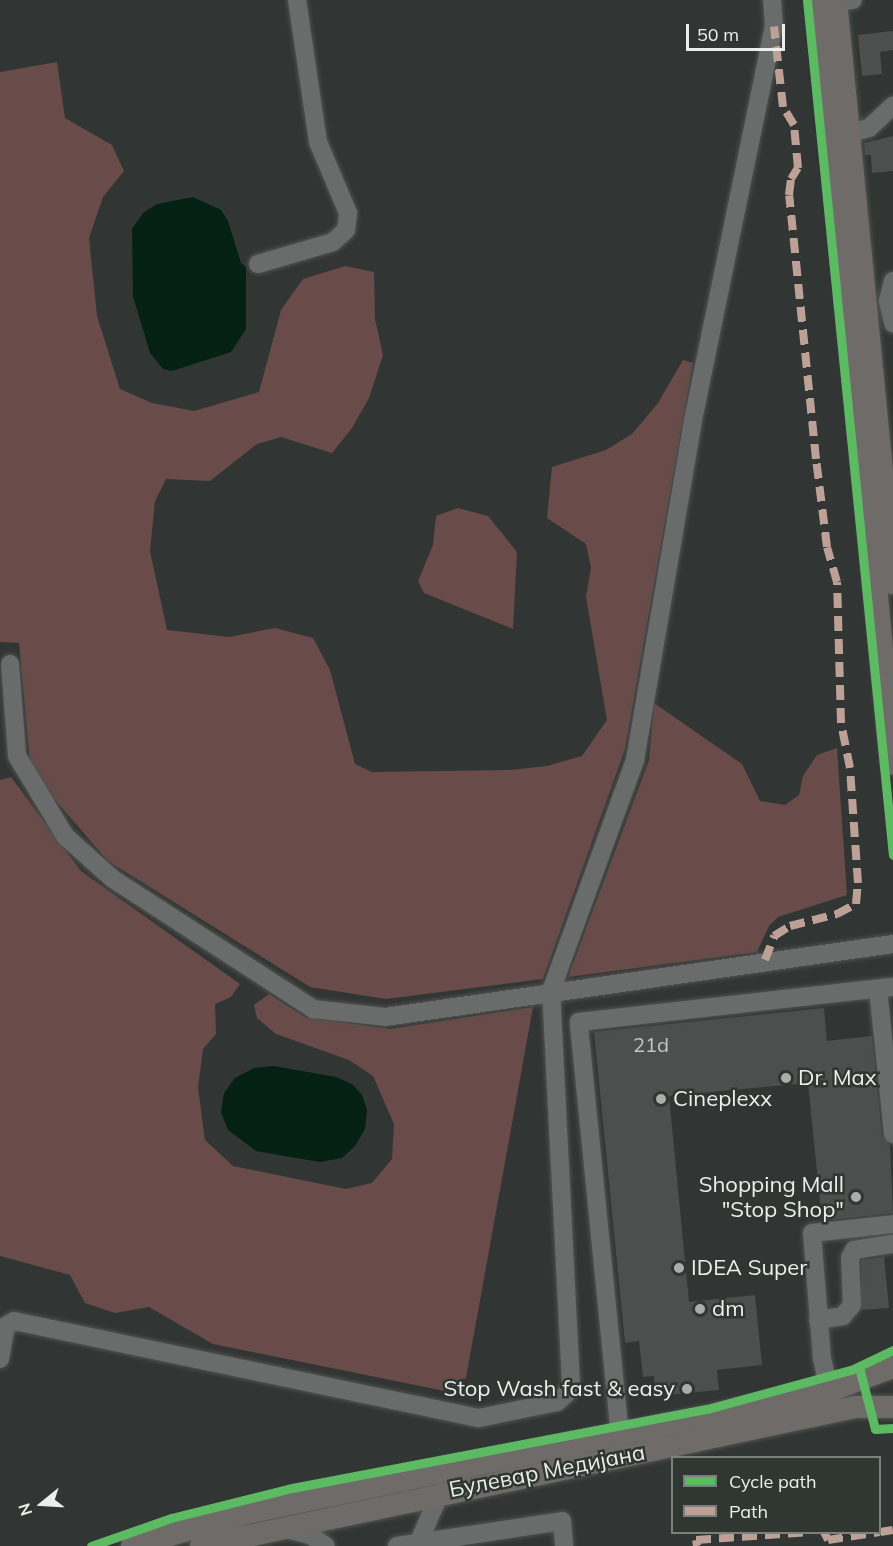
<!DOCTYPE html>
<meta charset="utf-8">
<style>
body{margin:0}
#map{position:relative;width:893px;height:1546px;overflow:hidden;background:#313533;font-family:Mulish,sans-serif}
div>[style]{position:absolute}
[style*='--x']{left:calc(var(--x)*1px);top:calc(var(--y)*1px);width:calc(var(--w)*1px);rotate:calc(var(--a)*1deg)}
.green>*{inset:0;background:#694c49}
.water>*{inset:0;background:#052114}
.building>*{inset:0;background:#4c4f4d}
.roads{filter:drop-shadow(0 0 2px #505351) drop-shadow(0 0 2px #505351)}
.minor>*{height:18px;margin:-9px;padding:0 9px;transform-origin:9px;border-radius:9px;background:#696c6a}
.major>*{height:22px;margin:-11px;padding:0 11px;transform-origin:11px;border-radius:11px;background:#6e6b69}
.quiet>*{height:8px;margin-top:-4px;transform-origin:0;background:repeating-linear-gradient(90deg,#bda197 0 15px,transparent 0 23px)}
.cycleway>*{height:9px;margin:-4.5px;padding:0 4.5px;transform-origin:4.5px;border-radius:4.5px;background:#5cba63}
.dots>*{width:16px;height:16px;translate:-50% -50%;box-sizing:border-box;border:3px solid #303632;border-radius:50%}
span{translate:-50% -50%;white-space:nowrap;text-align:center;line-height:1.15;-webkit-text-stroke:5px #303632;paint-order:stroke}
.number-label{font-size:20px;color:#c3c7c4}
.number-label span{-webkit-text-stroke-width:0}
.poi-label{font-size:22px;color:#ebefec}
.left{translate:0 -50%;text-align:left}
.right{translate:-100% -50%;text-align:right}
.street-label{font-size:22px;color:#ebefec}
.legend{position:absolute;left:671px;top:1456px;width:210px;height:78px;box-sizing:border-box;background:#303632;border:2px solid #7b807c;margin:0;padding:8px 10px;list-style:none;font-size:18px;color:#ebefec}
.legend li{display:flex;align-items:center;gap:12px;height:30px}
.legend b{width:30px;border:2px solid #7b807c}
.north{position:absolute;left:12px;top:1474px;width:60px;height:60px;-webkit-text-stroke:4px #303632;paint-order:stroke;rotate:252deg;font-size:16px;font-weight:700;line-height:24px;text-align:center;color:#ebefec}
.north::after{content:'';display:block;margin:auto;width:21px;height:27px;background:#ebefec;clip-path:polygon(50% 0,100% 100%,50% 72%,0 100%)}
.scale{position:absolute;left:686px;top:24px;width:99px;height:27px;box-sizing:border-box;border:3px solid #ebefec;border-top:0;padding-left:8px;font-size:18px;line-height:21px;white-space:nowrap;color:#ebefec;-webkit-text-stroke:4px #303632;paint-order:stroke}
</style>
<div id="map">
<div class="green">
<i style="clip-path:polygon(57px 62px,65px 118px,112px 145px,124px 171px,103px 197px,89px 238px,97px 316px,120px 389px,152px 403px,194px 411px,259px 392px,281px 310px,303px 279px,345px 266px,374px 272px,375px 319px,383px 355px,369px 398px,352px 428px,332px 453px,281px 437px,257px 444px,210px 481px,166px 479px,155px 501px,150px 551px,167px 630px,229px 637px,275px 628px,313px 638px,330px 670px,355px 764px,372px 772px,510px 770px,547px 766px,582px 756px,607px 720px,586px 597px,591px 568px,586px 544px,547px 518px,552px 467px,606px 450px,632px 434px,658px 403px,683px 360px,693px 363px,625px 749px,543px 979px,386px 999px,310px 987px,108px 861px,49px 793px,30px 762px,19px 643px,0 642px,0 72px)"></i>
<i style="clip-path:polygon(458px 508px,488px 516px,517px 552px,513px 629px,424px 593px,418px 581px,433px 545px,436px 516px)"></i>
<i style="clip-path:polygon(654px 703px,742px 764px,760px 801px,785px 805px,799px 795px,803px 776px,817px 755px,837px 748px,847px 895px,778px 917px,769px 926px,757px 952px,568px 977px,649px 760px)"></i>
<i style="clip-path:polygon(11px 777px,81px 871px,240px 984px,231px 997px,215px 1004px,216px 1034px,203px 1049px,198px 1087px,205px 1140px,233px 1166px,346px 1189px,372px 1183px,392px 1159px,394px 1124px,373px 1076px,349px 1060px,276px 1034px,257px 1018px,254px 1005px,269px 994px,305px 1017px,390px 1029px,533px 1007px,466px 1378px,445px 1391px,213px 1344px,149px 1307px,115px 1313px,85px 1303px,70px 1275px,0 1256px,0 780px)"></i>
</div>
<div class="water">
<i style="clip-path:polygon(193px 197px,221px 210px,228px 221px,241px 263px,246px 267px,246px 329px,231px 352px,172px 371px,163px 369px,150px 353px,133px 296px,132px 229px,143px 213px,157px 204px)"></i>
<i style="clip-path:polygon(274px 1066px,336px 1077px,352px 1084px,362px 1095px,367px 1110px,365px 1129px,355px 1146px,342px 1158px,320px 1162px,256px 1151px,228px 1130px,221px 1112px,224px 1093px,235px 1078px,254px 1068px)"></i>
</div>
<div class="building">
<i style="clip-path:polygon(893px 31px,893px 50px,880px 52px,882px 74px,862px 76px,858px 35px)"></i>
<i style="clip-path:polygon(893px 136px,893px 171px,872px 173px,871px 155px,865px 155px,864px 143px)"></i>
<i style="clip-path:polygon(824px 1008px,827px 1041px,872px 1036px,882px 1135px,890px 1145px,893px 1213px,822px 1221px,808px 1083px,669px 1096px,689px 1302px,755px 1295px,762px 1365px,717px 1370px,719px 1390px,656px 1396px,654px 1376px,643px 1377px,639px 1341px,625px 1343px,594px 1032px)"></i>
<i style="clip-path:polygon(884px 1257px,889px 1308px,861px 1310px,861px 1260px)"></i>
</div>
<div class="roads">
<div class="minor">
<i style="--x:836;--y:2;--w:17;--a:-7"></i>
<i style="--x:849;--y:133;--w:21;--a:-14"></i>
<i style="--x:869;--y:128;--w:33;--a:-43"></i>
<i style="--x:258;--y:264;--w:78;--a:-16.3"></i>
<i style="--x:333;--y:242;--w:18;--a:-43"></i>
<i style="--x:346;--y:230;--w:17;--a:-83"></i>
<i style="--x:348;--y:213;--w:77;--a:-112.9"></i>
<i style="--x:318;--y:142;--w:144;--a:-98.4"></i>
<i style="--x:893;--y:281;--w:21;--a:104"></i>
<i style="--x:888;--y:301;--w:23;--a:77"></i>
<i style="--x:10;--y:664;--w:92;--a:85.6"></i>
<i style="--x:17;--y:756;--w:93;--a:59"></i>
<i style="--x:65;--y:836;--w:64;--a:41.9"></i>
<i style="--x:113;--y:879;--w:239;--a:33"></i>
<i style="--x:313;--y:1009;--w:72;--a:6.3"></i>
<i style="--x:385;--y:1017;--w:513;--a:-8.18"></i>
<i style="--x:878;--y:989;--w:146;--a:84.1"></i>
<i style="--x:818;--y:1320;--w:25;--a:-9"></i>
<i style="--x:843;--y:1316;--w:14;--a:-51"></i>
<i style="--x:852;--y:1305;--w:47;--a:-92.4"></i>
<i style="--x:850;--y:1258;--w:9;--a:-63"></i>
<i style="--x:854;--y:1250;--w:39;--a:-9"></i>
<i style="--x:0;--y:1359;--w:34;--a:-80"></i>
<i style="--x:6;--y:1326;--w:9;--a:-32"></i>
<i style="--x:14;--y:1321;--w:475;--a:11.8"></i>
<i style="--x:479;--y:1418;--w:80;--a:-11.6"></i>
<i style="--x:557;--y:1402;--w:13;--a:-42"></i>
<i style="--x:567;--y:1393;--w:10;--a:-66"></i>
<i style="--x:571;--y:1384;--w:394;--a:-92.9"></i>
<i style="--x:551;--y:991;--w:246;--a:-70"></i>
<i style="--x:635;--y:760;--w:345;--a:-80.3"></i>
<i style="--x:693;--y:420;--w:401;--a:-78.4"></i>
<i style="--x:774;--y:27;--w:27;--a:-94"></i>
<i style="--x:829;--y:1391;--w:33;--a:-102"></i>
<i style="--x:822;--y:1359;--w:126;--a:-94.5"></i>
<i style="--x:812;--y:1233;--w:81;--a:-6.3"></i>
<i style="--x:620;--y:1436;--w:416;--a:-95.7"></i>
<i style="--x:579;--y:1022;--w:316;--a:-6.4"></i>
<i style="--x:286;--y:1529;--w:25;--a:14"></i>
<i style="--x:310;--y:1535;--w:19;--a:35"></i>
<i style="--x:397;--y:1546;--w:167;--a:-8.6"></i>
<i style="--x:562;--y:1521;--w:25;--a:85"></i>
<i style="--x:417;--y:1546;--w:58;--a:-66.5"></i>
</div>
<div class="major">
<i style="--x:820;--y:0;--w:767;--a:84.54"></i>
<i style="--x:836;--y:0;--w:586;--a:84.42"></i>
<i style="--x:132;--y:1546;--w:120;--a:-16"></i>
<i style="--x:247;--y:1513;--w:595;--a:-11.84"></i>
<i style="--x:829;--y:1391;--w:68;--a:-20.6"></i>
<i style="--x:201;--y:1546;--w:669;--a:-12"></i>
<i style="--x:855;--y:1407;--w:38;--a:0"></i>
</div>
</div>
<div class="quiet">
<i style="--x:765;--y:960;--w:26;--a:-69"></i>
<i style="--x:774;--y:936;--w:19;--a:-32"></i>
<i style="--x:790;--y:926;--w:49;--a:-14.3"></i>
<i style="--x:837;--y:914;--w:21;--a:-28"></i>
<i style="--x:856;--y:904;--w:21;--a:-85"></i>
<i style="--x:858;--y:883;--w:115;--a:-94"></i>
<i style="--x:850;--y:768;--w:46;--a:-101.3"></i>
<i style="--x:841;--y:723;--w:141;--a:-91.6"></i>
<i style="--x:837;--y:582;--w:36;--a:-106"></i>
<i style="--x:827;--y:547;--w:89;--a:-97.1"></i>
<i style="--x:816;--y:459;--w:265;--a:-95.8"></i>
<i style="--x:789;--y:195;--w:16;--a:-83"></i>
<i style="--x:791;--y:179;--w:13;--a:-58"></i>
<i style="--x:798;--y:168;--w:43;--a:-95.3"></i>
<i style="--x:794;--y:125;--w:21;--a:-121"></i>
<i style="--x:783;--y:107;--w:81;--a:-96.4"></i>
<i style="--x:824;--y:1532;--w:9;--a:63"></i>
<i style="--x:828;--y:1540;--w:52;--a:-8.9"></i>
<i style="--x:880;--y:1532;--w:13;--a:-9"></i>
<i style="--x:697;--y:1546;--w:6;--a:-99"></i>
<i style="--x:696;--y:1540;--w:115;--a:-4"></i>
</div>
<div class="cycleway">
<i style="--x:807;--y:0;--w:859;--a:84.26"></i>
<i style="--x:859;--y:1367;--w:64;--a:75.5"></i>
<i style="--x:875;--y:1429;--w:18;--a:-3"></i>
<i style="--x:91;--y:1546;--w:85;--a:-19.3"></i>
<i style="--x:171;--y:1518;--w:125;--a:-13.9"></i>
<i style="--x:292;--y:1488;--w:422;--a:-10.8"></i>
<i style="--x:707;--y:1409;--w:149;--a:-15.2"></i>
<i style="--x:851;--y:1370;--w:47;--a:-25.5"></i>
</div>
<div class="dots">
<i style="left:786px;top:1078px;background:#aaaeab"></i>
<i style="left:661px;top:1099px;background:#aaaeab"></i>
<i style="left:856px;top:1197px;background:#aaaeab"></i>
<i style="left:679px;top:1268px;background:#aaaeab"></i>
<i style="left:700px;top:1309px;background:#aaaeab"></i>
<i style="left:687px;top:1389px;background:#aaaeab"></i>
</div>
<div class="number-label">
<span style="left:651px;top:1044px">21d</span>
</div>
<div class="poi-label">
<span class="left" style="left:798px;top:1078px">Dr. Max</span>
<span class="left" style="left:673px;top:1099px">Cineplexx</span>
<span class="right" style="left:844px;top:1197px">Shopping Mall<br>"Stop Shop"</span>
<span class="left" style="left:691px;top:1268px">IDEA Super</span>
<span class="left" style="left:712px;top:1309px">dm</span>
<span class="right" style="left:675px;top:1389px">Stop Wash fast &amp; easy</span>
</div>
<div class="street-label">
<span style="left:547px;top:1471px;rotate:-11deg">Булевар Медијана</span>
</div>
<ul class="legend">
<li><b style="height:8px;background:#5cba63"></b>Cycle path</li>
<li><b style="height:8px;background:#bda197"></b>Path</li>
</ul>
<div class="north">N</div>
<div class="scale">50 m</div>
</div>
